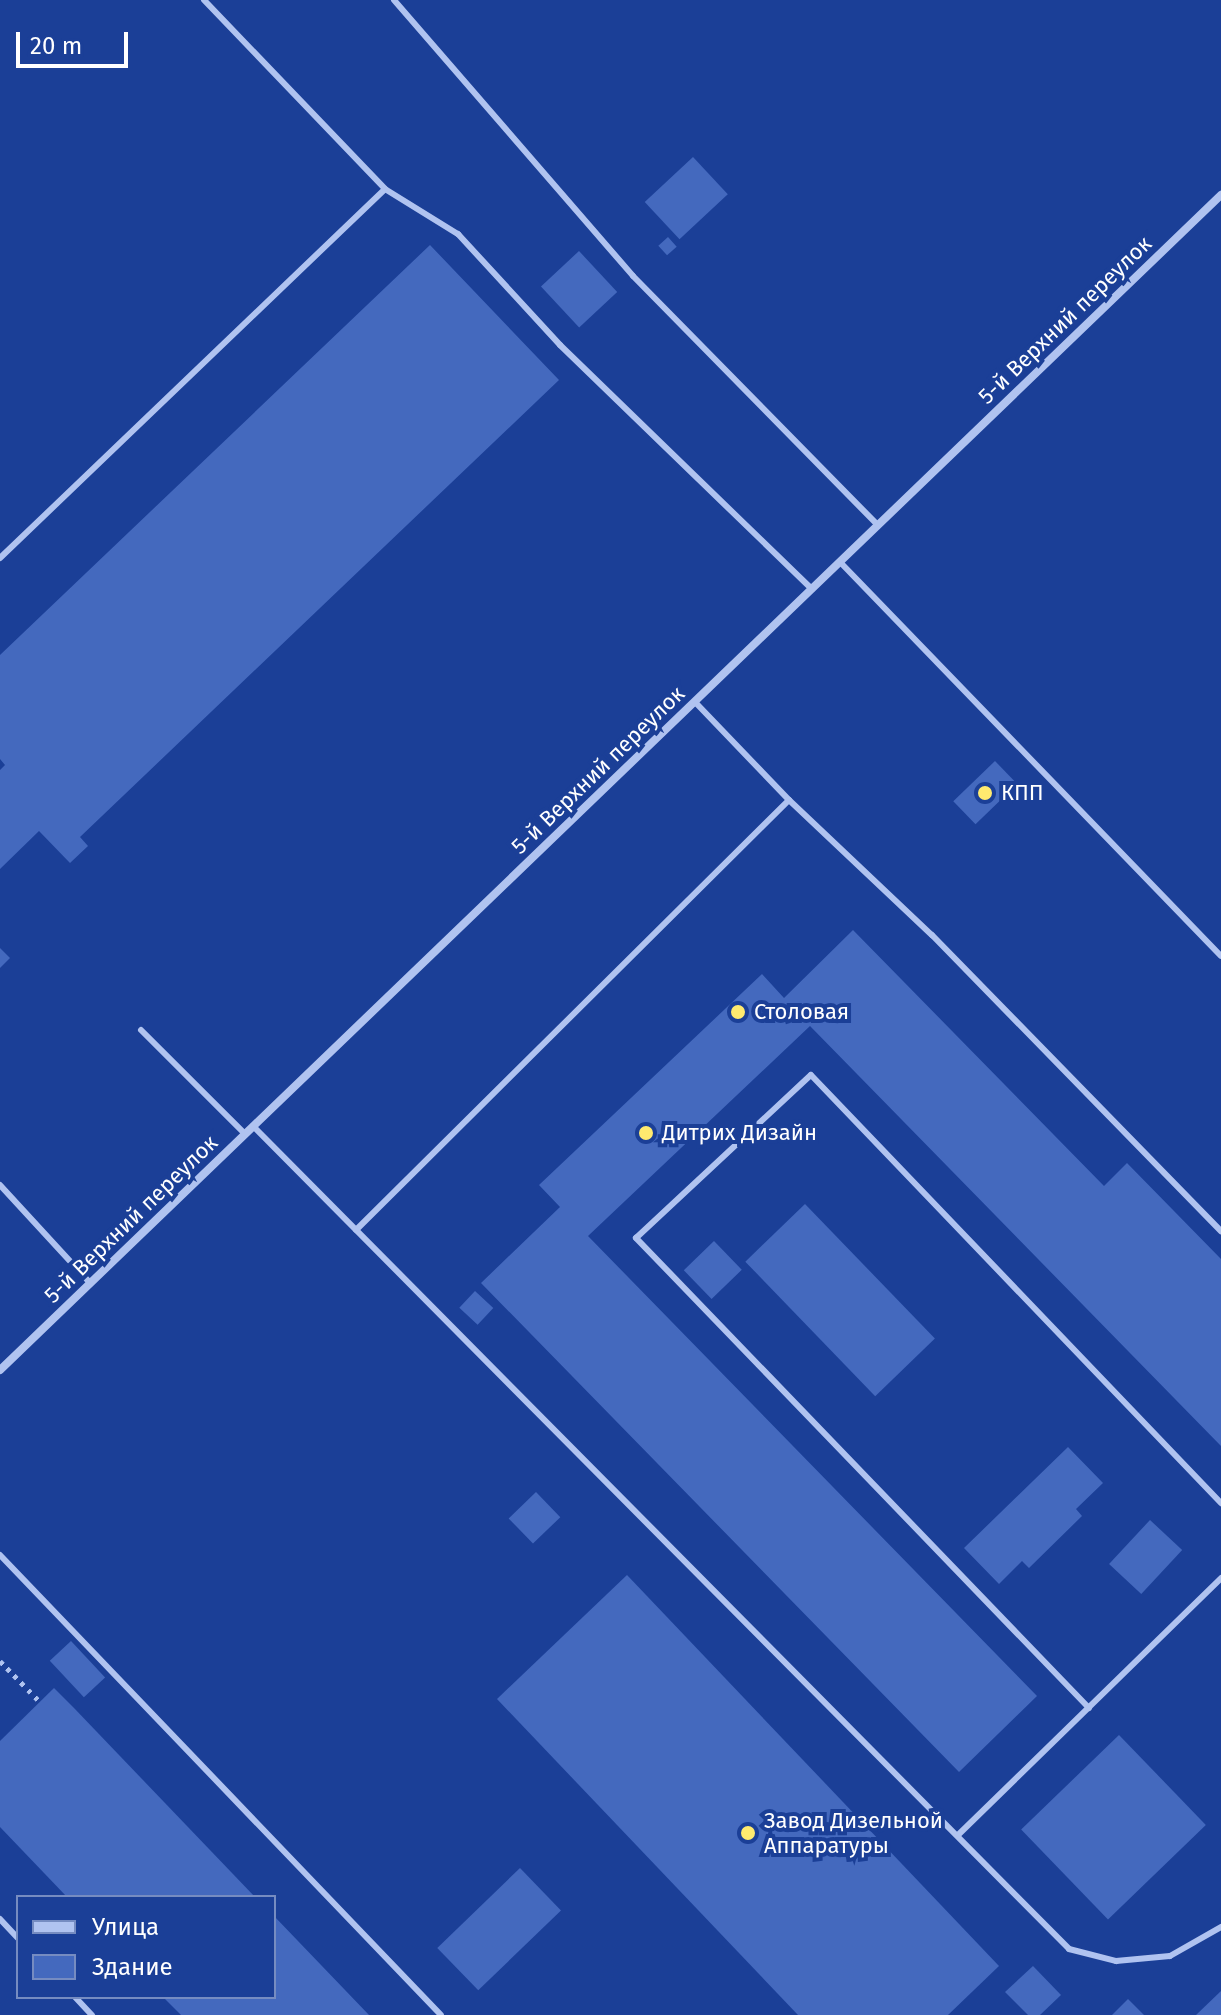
<!DOCTYPE html>
<meta charset="utf-8">
<style>
body{margin:0}
#map{position:relative;width:1221px;height:2015px;overflow:hidden;background:#1b3f97;font-family:"Fira Sans",sans-serif}
div>[style]{position:absolute}
[style*='--x']{left:calc(var(--x)*1px);top:calc(var(--y)*1px);width:calc(var(--w)*1px);rotate:calc(var(--a)*1deg)}
.building>*{inset:0;background:#4469be;transform-origin:0 0}
.path>*{height:5px;margin-top:-2.5px;transform-origin:0;background:repeating-linear-gradient(90deg,#b0c3f0 0 4px,transparent 0 10px)}
.service>*{height:6px;margin:-3px;padding:0 3px;transform-origin:3px;border-radius:3px;background:#b0c3f0}
.minor>*{height:8px;margin:-4px;padding:0 4px;transform-origin:4px;border-radius:4px;background:#b0c3f0}
.dots>*{width:22px;height:22px;translate:-50% -50%;box-sizing:border-box;border:4px solid #1b3f97;border-radius:50%}
span{translate:-50% -50%;white-space:nowrap;text-align:center;line-height:1.15;-webkit-text-stroke:8px #1b3f97;paint-order:stroke}
.street-label{font-size:22px;color:#fff}
.poi-label{font-size:22px;color:#fff}
.left{translate:0 -50%;text-align:left}
.legend{position:absolute;left:16px;top:1895px;width:260px;height:104px;box-sizing:border-box;background:#1b3f97;border:2px solid #768cc1;margin:0;padding:10px 14px;list-style:none;font-size:24px;color:#fff}
.legend li{display:flex;align-items:center;gap:16px;height:40px}
.legend b{width:40px;border:2px solid #768cc1}
.scale{position:absolute;left:16px;top:32px;width:112px;height:36px;box-sizing:border-box;border:4px solid #fff;border-top:0;padding-left:10px;font-size:24px;line-height:28px;white-space:nowrap;color:#fff;-webkit-text-stroke:6px #1b3f97;paint-order:stroke}
</style>
<div id="map">
<div class="building">
<i style="left:693px;top:157px;width:51px;height:66px;rotate:47deg"></i>
<i style="left:668px;top:237px;width:13px;height:13px;rotate:48deg"></i>
<i style="clip-path:polygon(430px 245px,559px 380px,80px 837px,88px 846px,70px 863px,39px 831px,0 869px,0 770px,5px 765px,0 759px,0 655px)"></i>
<i style="left:579px;top:251px;width:56px;height:52px;rotate:47deg"></i>
<i style="left:995px;top:761px;width:32px;height:58px;rotate:46deg"></i>
<i style="clip-path:polygon(853px 930px,1104px 1186px,1127px 1163px,1221px 1259px,1221px 1446px,810px 1026px,588px 1236px,1037px 1696px,959px 1772px,481px 1283px,560px 1207px,539px 1185px,762px 974px,784px 998px)"></i>
<i style="clip-path:polygon(0 948px,10px 958px,0 968px)"></i>
<i style="left:805px;top:1204px;width:187px;height:83px;rotate:46deg"></i>
<i style="left:714px;top:1241px;width:40px;height:42px;rotate:46deg"></i>
<i style="left:475px;top:1291px;width:25px;height:23px;rotate:43deg"></i>
<i style="clip-path:polygon(1068px 1447px,1103px 1483px,1076px 1509px,1082px 1516px,1029px 1568px,1022px 1561px,999px 1584px,964px 1548px)"></i>
<i style="left:536px;top:1492px;width:35px;height:38px;rotate:46deg"></i>
<i style="left:1150px;top:1520px;width:44px;height:60px;rotate:43deg"></i>
<i style="clip-path:polygon(627px 1575px,999px 1966px,948px 2015px,798px 2015px,497px 1699px)"></i>
<i style="left:71px;top:1641px;width:50px;height:29px;rotate:47deg"></i>
<i style="clip-path:polygon(54px 1688px,74px 1708px,255px 1897px,67px 1897px,0 1827px,0 1741px)"></i>
<i style="left:1119px;top:1735px;width:125px;height:136px;rotate:46deg"></i>
<i style="left:520px;top:1868px;width:59px;height:115px;rotate:46deg"></i>
<i style="clip-path:polygon(274px 1916px,369px 2015px,181px 2015px,163px 1997px,274px 1997px)"></i>
<i style="clip-path:polygon(1033px 1966px,1061px 1995px,1040px 2015px,1028px 2015px,1005px 1992px)"></i>
<i style="clip-path:polygon(1221px 1991px,1221px 2015px,1196px 2015px)"></i>
<i style="clip-path:polygon(1128px 1999px,1144px 2015px,1112px 2015px)"></i>
</div>
<div class="path">
<i style="--x:0;--y:1661;--w:57;--a:45.7"></i>
</div>
<div class="service">
<i style="--x:204;--y:0;--w:262;--a:46.2"></i>
<i style="--x:385;--y:189;--w:86;--a:31.7"></i>
<i style="--x:458;--y:234;--w:151;--a:47.4"></i>
<i style="--x:560;--y:345;--w:351;--a:44.1"></i>
<i style="--x:394;--y:0;--w:365;--a:49.1"></i>
<i style="--x:633;--y:276;--w:349;--a:45.5"></i>
<i style="--x:0;--y:558;--w:533;--a:-43.78"></i>
<i style="--x:840;--y:562;--w:548;--a:45.96"></i>
<i style="--x:695;--y:702;--w:136;--a:46.2"></i>
<i style="--x:789;--y:800;--w:197;--a:43.4"></i>
<i style="--x:932;--y:935;--w:414;--a:45.7"></i>
<i style="--x:141;--y:1030;--w:147;--a:45"></i>
<i style="--x:253;--y:1126;--w:1159;--a:45.24"></i>
<i style="--x:1069;--y:1949;--w:49;--a:14.3"></i>
<i style="--x:1116;--y:1961;--w:54;--a:-5.3"></i>
<i style="--x:1170;--y:1956;--w:59;--a:-29.6"></i>
<i style="--x:0;--y:1185;--w:133;--a:47.4"></i>
<i style="--x:356;--y:1230;--w:610;--a:-44.8"></i>
<i style="--x:0;--y:1555;--w:637;--a:46.21"></i>
<i style="--x:1089;--y:1708;--w:653;--a:-133.94"></i>
<i style="--x:636;--y:1238;--w:239;--a:-43"></i>
<i style="--x:811;--y:1075;--w:593;--a:46.23"></i>
<i style="--x:958;--y:1835;--w:368;--a:-44.3"></i>
<i style="--x:0;--y:1919;--w:26;--a:47"></i>
<i style="--x:75;--y:1997;--w:25;--a:47"></i>
</div>
<div class="minor">
<i style="--x:0;--y:1370;--w:1695;--a:-43.9"></i>
</div>
<div class="dots">
<i style="left:985px;top:793px;background:#ffea6f"></i>
<i style="left:738px;top:1012px;background:#ffea6f"></i>
<i style="left:646px;top:1133px;background:#ffea6f"></i>
<i style="left:748px;top:1833px;background:#ffea6f"></i>
</div>
<div class="street-label">
<span style="left:1065px;top:320px;rotate:-44deg">5-й Верхний переулок</span>
<span style="left:598px;top:770px;rotate:-44deg">5-й Верхний переулок</span>
<span style="left:131px;top:1219px;rotate:-44deg">5-й Верхний переулок</span>
</div>
<div class="poi-label">
<span class="left" style="left:1001px;top:793px">КПП</span>
<span class="left" style="left:754px;top:1012px">Столовая</span>
<span class="left" style="left:662px;top:1133px">Дитрих Дизайн</span>
<span class="left" style="left:764px;top:1833px">Завод Дизельной<br>Аппаратуры</span>
</div>
<ul class="legend">
<li><b style="height:10px;background:#b0c3f0"></b>Улица</li>
<li><b style="height:22px;background:#4469be"></b>Здание</li>
</ul>
<div class="scale">20 m</div>
</div>
